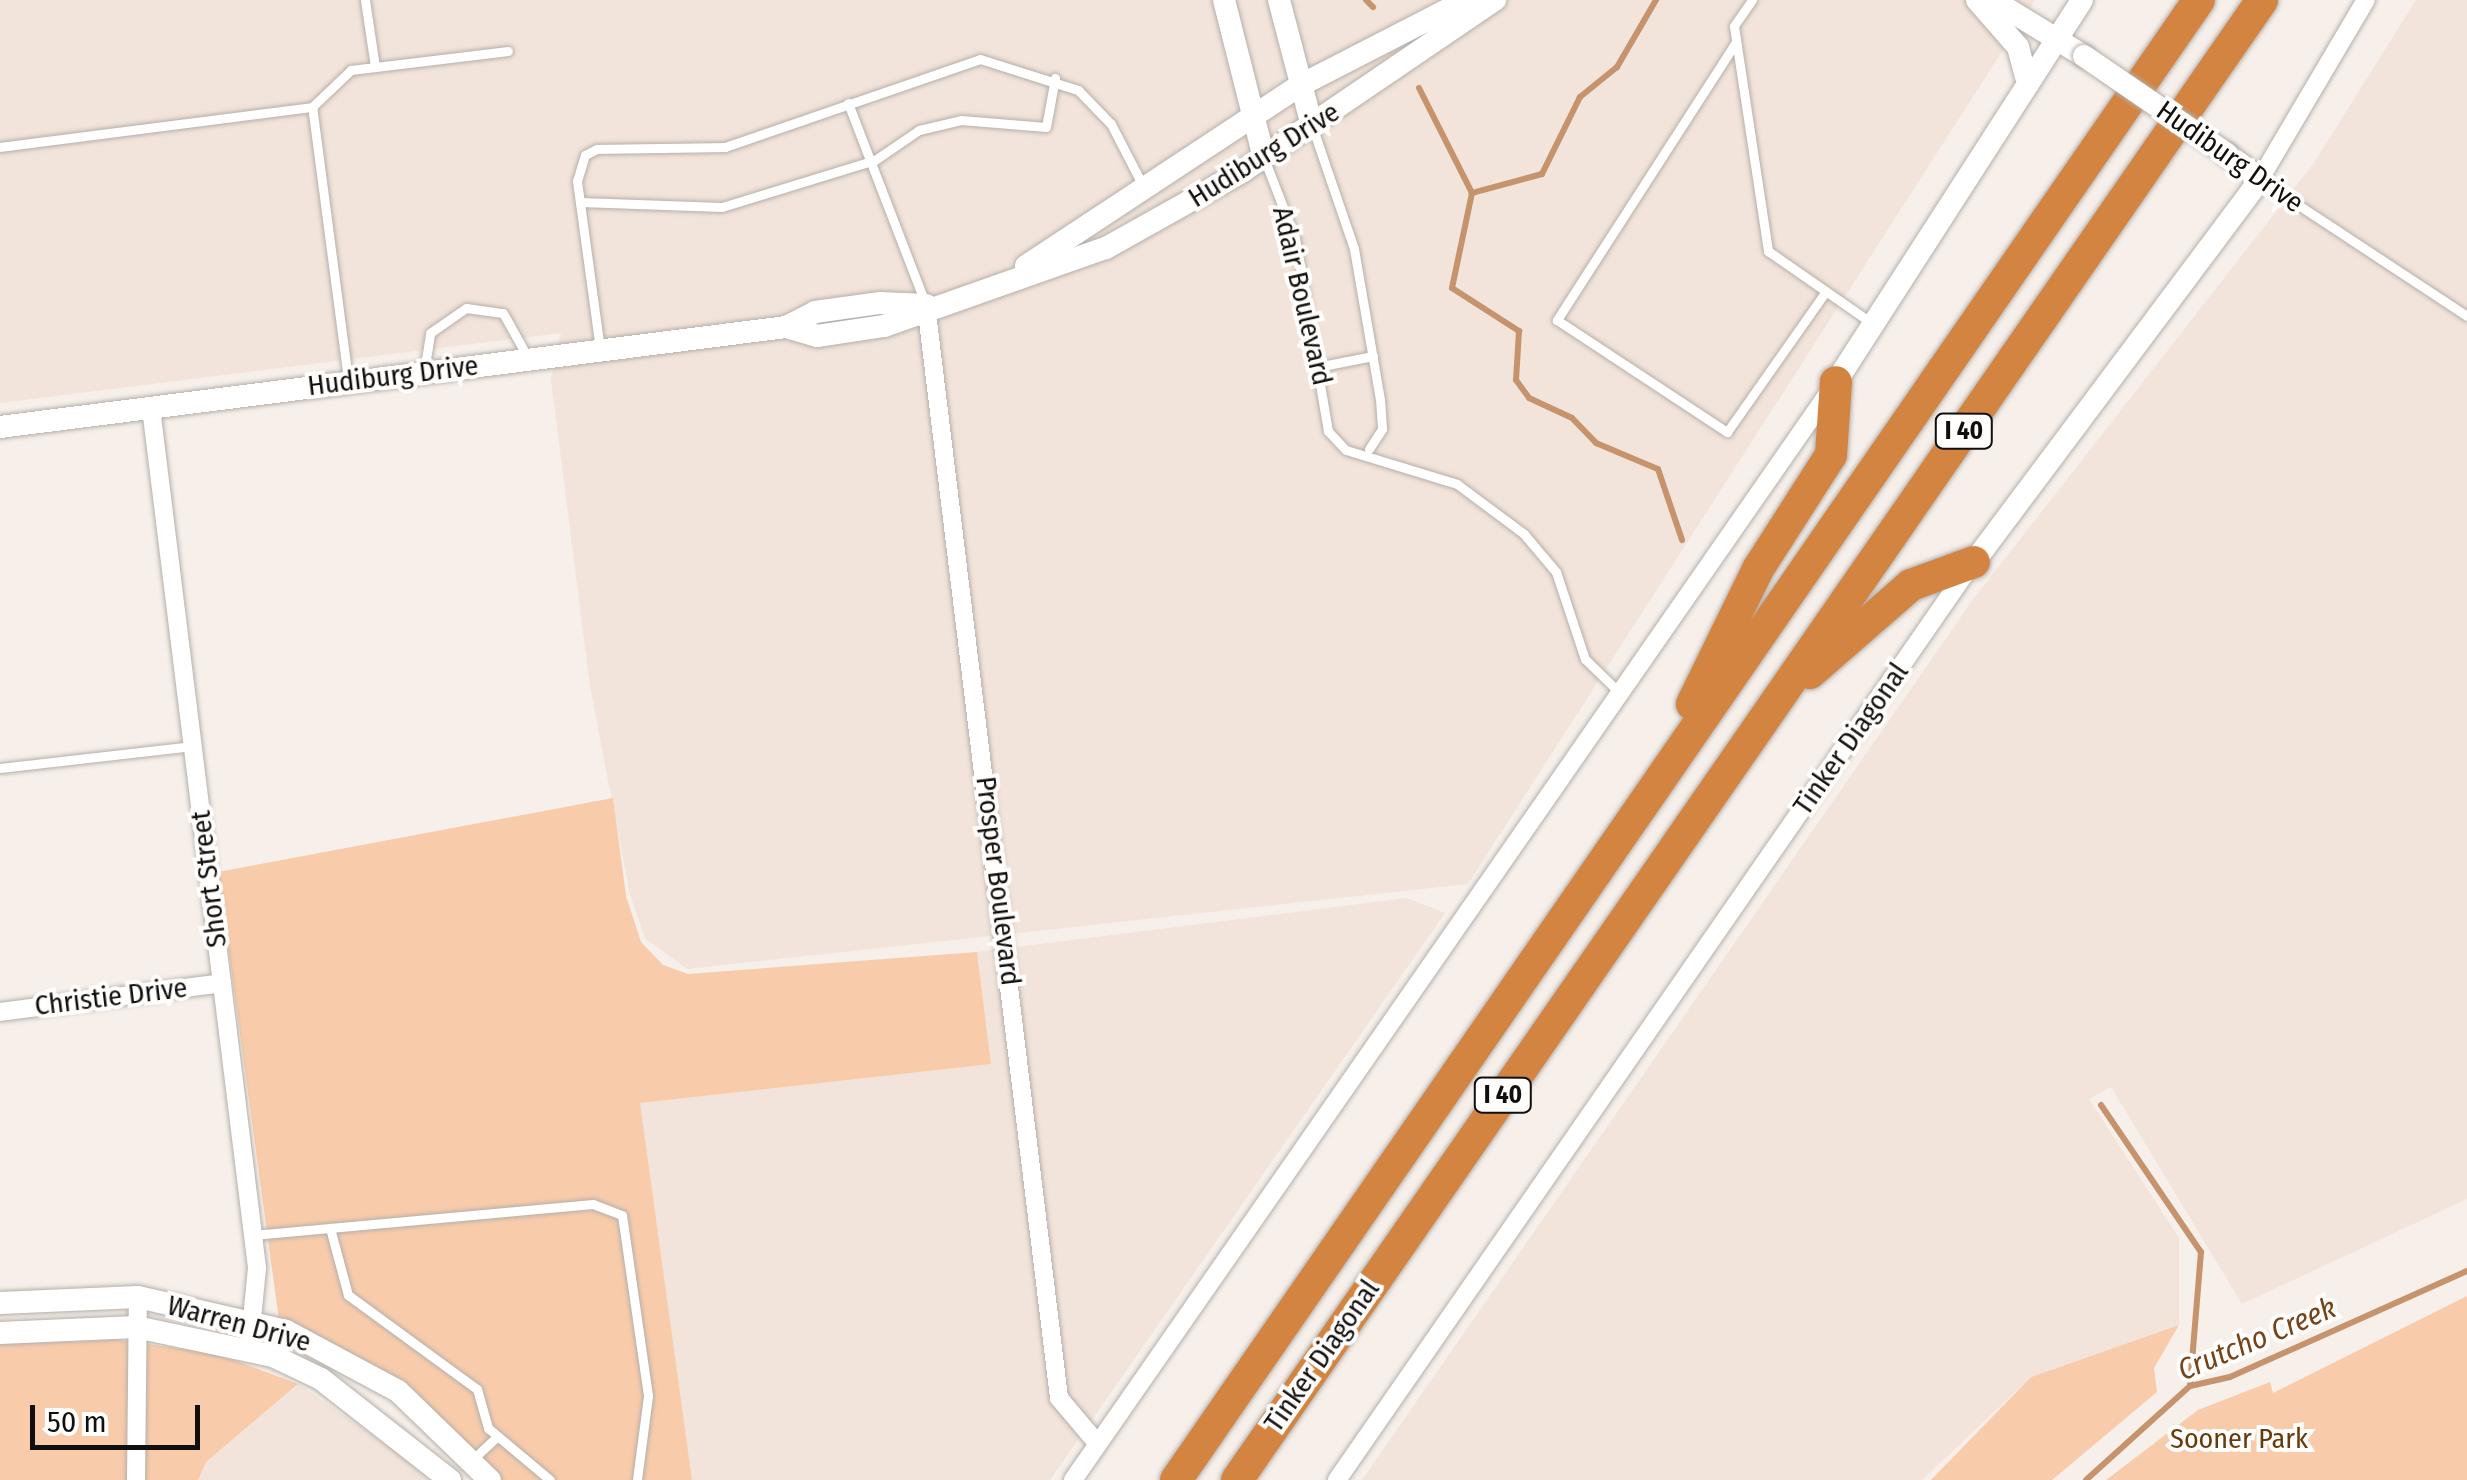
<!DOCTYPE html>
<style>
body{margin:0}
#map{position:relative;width:2467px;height:1480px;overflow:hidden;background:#f6efea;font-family:"Fira Sans Condensed",sans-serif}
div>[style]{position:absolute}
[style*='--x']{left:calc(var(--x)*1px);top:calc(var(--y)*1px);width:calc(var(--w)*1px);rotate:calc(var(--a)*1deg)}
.built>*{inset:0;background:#f2e4da}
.green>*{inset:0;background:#f8ccab}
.stream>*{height:6px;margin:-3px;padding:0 3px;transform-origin:3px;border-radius:3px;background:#c6936c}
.roads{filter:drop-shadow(0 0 2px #b5afaa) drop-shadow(0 0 2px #b5afaa)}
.service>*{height:9px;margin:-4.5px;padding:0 4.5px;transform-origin:4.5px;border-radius:4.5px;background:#fff}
.minor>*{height:18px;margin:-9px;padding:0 9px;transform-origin:9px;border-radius:9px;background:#fff}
.tertiary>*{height:22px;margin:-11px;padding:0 11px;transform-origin:11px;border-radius:11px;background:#fff}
.motorway>*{height:32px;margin:-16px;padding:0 16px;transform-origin:16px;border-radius:16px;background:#d48441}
.bridges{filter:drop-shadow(0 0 2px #b5afaa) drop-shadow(0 0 2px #b5afaa)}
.tertiary-bridge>*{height:22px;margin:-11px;padding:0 11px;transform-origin:11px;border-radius:11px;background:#fff}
span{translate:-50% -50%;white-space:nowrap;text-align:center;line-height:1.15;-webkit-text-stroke:8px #fffefd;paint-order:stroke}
.shield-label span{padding:2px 8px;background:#fffefd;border:2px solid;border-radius:8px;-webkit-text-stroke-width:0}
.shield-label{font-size:25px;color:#110f0e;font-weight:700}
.street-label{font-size:28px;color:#110f0e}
.park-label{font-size:28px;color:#6a3909}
.water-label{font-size:30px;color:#754317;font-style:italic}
.scale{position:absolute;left:30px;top:1405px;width:170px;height:45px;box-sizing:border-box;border:5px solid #110f0e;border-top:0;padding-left:12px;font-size:30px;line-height:35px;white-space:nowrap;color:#110f0e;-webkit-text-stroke:8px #fffefd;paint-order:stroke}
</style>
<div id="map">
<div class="built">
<i style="clip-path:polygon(0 0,2035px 0,1468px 884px,687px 969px,645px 938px,630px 895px,590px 686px,551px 380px,561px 333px,0 403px)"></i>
<i style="clip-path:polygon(2416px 0,2467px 0,2467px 1199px,2242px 1304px,2111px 1087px,2089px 1099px,2179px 1238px,2179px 1325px,2031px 1377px,1922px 1480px,1362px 1480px,1972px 601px,2314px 163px)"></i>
<i style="clip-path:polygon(1407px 898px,1445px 913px,1050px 1480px,692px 1480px,639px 1103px,991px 1064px,977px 952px)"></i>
<i style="clip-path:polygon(298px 1384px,401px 1455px,429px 1480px,198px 1480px,205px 1462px)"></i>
</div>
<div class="green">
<i style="clip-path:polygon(613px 798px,626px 896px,641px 942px,663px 965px,688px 974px,977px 952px,991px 1064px,640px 1103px,692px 1480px,497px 1480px,459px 1436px,279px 1320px,218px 872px)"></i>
<i style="clip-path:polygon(2467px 1296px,2467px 1480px,2106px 1480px,2198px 1410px,2270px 1382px,2273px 1393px)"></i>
<i style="clip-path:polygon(2179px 1325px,2154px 1368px,2157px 1392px,2052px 1480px,1931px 1480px,2031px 1377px)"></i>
<i style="clip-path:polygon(76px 1334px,218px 1354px,298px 1384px,206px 1462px,198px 1480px,0 1480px,0 1344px)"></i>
</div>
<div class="stream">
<i style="--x:1366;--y:0;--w:10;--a:45"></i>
<i style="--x:1656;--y:0;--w:78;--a:120.2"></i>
<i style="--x:1617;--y:67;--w:48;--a:141"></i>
<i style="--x:1580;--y:97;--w:86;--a:116.3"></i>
<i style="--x:1542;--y:174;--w:73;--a:164.8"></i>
<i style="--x:1472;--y:193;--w:97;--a:101.9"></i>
<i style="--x:1452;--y:288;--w:80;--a:32.7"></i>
<i style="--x:1519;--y:331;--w:49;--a:93.5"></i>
<i style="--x:1516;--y:380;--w:22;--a:54"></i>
<i style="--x:1529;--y:398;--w:47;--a:24.9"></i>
<i style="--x:1572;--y:418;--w:35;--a:46"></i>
<i style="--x:1596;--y:443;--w:67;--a:22.8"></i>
<i style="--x:1658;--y:469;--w:75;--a:71.3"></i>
<i style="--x:1419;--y:88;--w:118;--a:63.2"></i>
<i style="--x:2101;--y:1105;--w:178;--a:55.8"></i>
<i style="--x:2201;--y:1252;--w:134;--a:94.7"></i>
<i style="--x:2190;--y:1386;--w:41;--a:-12.7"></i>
<i style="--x:2230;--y:1377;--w:260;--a:-24.1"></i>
<i style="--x:2086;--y:1480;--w:140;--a:-42.1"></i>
</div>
<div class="roads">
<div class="service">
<i style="--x:365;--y:0;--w:68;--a:81.5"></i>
<i style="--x:1752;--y:0;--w:32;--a:125"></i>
<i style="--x:1734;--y:26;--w:228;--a:81.4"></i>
<i style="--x:1768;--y:251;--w:128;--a:34.8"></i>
<i style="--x:1736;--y:42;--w:331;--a:122.8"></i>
<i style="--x:1557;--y:320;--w:204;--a:33.4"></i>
<i style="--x:1727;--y:432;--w:172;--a:-54.9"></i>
<i style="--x:848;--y:103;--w:214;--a:68.9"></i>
<i style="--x:1312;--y:126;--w:130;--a:71.1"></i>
<i style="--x:1354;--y:249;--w:152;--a:80.2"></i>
<i style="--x:1380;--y:399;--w:30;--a:86"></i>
<i style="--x:1382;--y:429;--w:24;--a:123"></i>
<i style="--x:0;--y:147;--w:315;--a:-7.3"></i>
<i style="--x:1265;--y:161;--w:83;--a:68.7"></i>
<i style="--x:1295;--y:238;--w:196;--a:80.3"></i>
<i style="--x:1328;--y:431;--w:26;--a:47"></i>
<i style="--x:1346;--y:450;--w:116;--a:17"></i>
<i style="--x:1457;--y:484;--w:84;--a:36.7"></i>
<i style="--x:1524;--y:534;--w:50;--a:49.9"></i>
<i style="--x:1556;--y:572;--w:92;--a:71.6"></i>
<i style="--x:1585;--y:659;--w:50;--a:44.2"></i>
<i style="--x:2262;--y:181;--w:245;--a:33.4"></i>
<i style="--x:580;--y:202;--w:142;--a:2"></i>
<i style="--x:722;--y:207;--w:160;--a:-17.1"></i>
<i style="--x:875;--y:160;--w:53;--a:-34.3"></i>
<i style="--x:919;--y:130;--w:43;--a:-13.4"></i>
<i style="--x:961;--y:120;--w:85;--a:4.7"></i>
<i style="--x:1046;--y:127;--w:50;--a:-79.6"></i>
<i style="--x:600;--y:349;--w:170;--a:-97.8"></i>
<i style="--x:577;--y:181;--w:27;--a:-73"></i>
<i style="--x:585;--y:155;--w:13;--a:-27"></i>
<i style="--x:597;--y:149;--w:128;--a:-0.9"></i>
<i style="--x:725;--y:147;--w:270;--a:-19"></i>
<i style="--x:980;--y:59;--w:103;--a:17.6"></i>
<i style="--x:1078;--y:90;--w:47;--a:45.9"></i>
<i style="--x:1111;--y:124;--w:68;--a:62.7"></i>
<i style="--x:1322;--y:366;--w:52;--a:-11.1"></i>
<i style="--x:424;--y:372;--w:39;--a:-81"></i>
<i style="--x:430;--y:333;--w:44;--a:-34.8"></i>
<i style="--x:466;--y:308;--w:37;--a:8"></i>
<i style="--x:503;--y:313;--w:51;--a:60.9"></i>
<i style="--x:348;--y:379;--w:274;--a:-97.5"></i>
<i style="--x:312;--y:107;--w:54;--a:-43.5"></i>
<i style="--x:351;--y:70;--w:158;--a:-6.9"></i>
<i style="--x:0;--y:768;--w:194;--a:-6.5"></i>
<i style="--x:330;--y:1228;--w:69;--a:75"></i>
<i style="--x:348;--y:1295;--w:160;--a:36.1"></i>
<i style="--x:477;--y:1389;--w:41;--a:74.2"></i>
<i style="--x:488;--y:1428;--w:81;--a:40"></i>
<i style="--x:253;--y:1235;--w:341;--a:-5.2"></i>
<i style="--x:593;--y:1204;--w:31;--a:21"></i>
<i style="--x:622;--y:1215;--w:183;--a:81.8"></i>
<i style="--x:648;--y:1396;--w:85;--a:97.5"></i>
<i style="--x:473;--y:1459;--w:33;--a:-43"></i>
</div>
<div class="minor">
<i style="--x:2260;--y:179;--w:208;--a:-59.4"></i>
<i style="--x:926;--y:305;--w:1101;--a:83.06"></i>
<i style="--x:1059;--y:1398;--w:59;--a:49.8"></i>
<i style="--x:151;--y:408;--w:867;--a:82.97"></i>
<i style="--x:257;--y:1268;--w:82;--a:95.6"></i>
<i style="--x:0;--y:1012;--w:224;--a:-7.4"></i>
<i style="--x:136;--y:1480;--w:183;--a:-89.4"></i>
<i style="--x:1073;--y:1480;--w:1326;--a:-55.2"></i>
<i style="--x:1337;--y:1480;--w:1110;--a:-55.28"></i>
</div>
<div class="tertiary">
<i style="--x:1224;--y:0;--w:163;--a:75.8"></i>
<i style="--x:1279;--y:0;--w:130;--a:75.3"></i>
<i style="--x:1977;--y:0;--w:62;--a:48.9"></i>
<i style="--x:2018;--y:47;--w:30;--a:75"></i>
<i style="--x:1993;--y:0;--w:107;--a:31.6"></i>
<i style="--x:1026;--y:266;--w:327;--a:-33.4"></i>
<i style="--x:1299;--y:86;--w:188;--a:-27.2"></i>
<i style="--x:786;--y:327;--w:32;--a:16"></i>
<i style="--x:817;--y:336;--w:68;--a:-8.5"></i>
<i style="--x:884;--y:326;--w:235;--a:-19.4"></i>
<i style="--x:1106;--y:248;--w:157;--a:-29.3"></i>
<i style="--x:1243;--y:171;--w:305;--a:-34.2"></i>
<i style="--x:1836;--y:382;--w:454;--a:-57.2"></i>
<i style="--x:0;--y:427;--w:792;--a:-7.25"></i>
<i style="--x:786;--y:327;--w:33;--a:-27"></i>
<i style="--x:815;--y:312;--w:66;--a:-7.9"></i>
<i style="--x:880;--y:303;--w:46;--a:2.5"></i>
<i style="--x:1974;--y:562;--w:478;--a:-53.2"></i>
<i style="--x:2260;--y:179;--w:41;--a:-142.9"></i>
<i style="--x:0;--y:1303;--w:138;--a:-2.5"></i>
<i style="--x:138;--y:1297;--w:152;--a:12.9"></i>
<i style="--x:286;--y:1331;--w:127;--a:28.2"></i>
<i style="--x:398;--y:1391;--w:128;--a:44.1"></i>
<i style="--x:0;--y:1333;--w:136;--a:-2.5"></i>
<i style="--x:136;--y:1327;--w:140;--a:12"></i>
<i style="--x:273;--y:1356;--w:53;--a:25.6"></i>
<i style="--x:321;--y:1379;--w:164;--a:38.1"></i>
</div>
<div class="motorway">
<i style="--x:1810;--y:673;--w:134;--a:-41.1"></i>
<i style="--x:1911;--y:585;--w:67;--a:-20.1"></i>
<i style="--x:1692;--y:704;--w:150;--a:-63.9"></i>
<i style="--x:1758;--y:569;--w:135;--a:-57.4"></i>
<i style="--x:1831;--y:455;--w:73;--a:-86.1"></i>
<i style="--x:1176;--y:1480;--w:1799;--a:-55.35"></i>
<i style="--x:1237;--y:1480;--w:1800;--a:-55.29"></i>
</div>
</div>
<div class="bridges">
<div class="tertiary-bridge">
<i style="--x:2084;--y:56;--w:173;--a:34.4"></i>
</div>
</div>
<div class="shield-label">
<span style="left:1964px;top:431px">I 40</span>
<span style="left:1503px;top:1095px">I 40</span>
</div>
<div class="street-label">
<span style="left:1264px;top:155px;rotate:-32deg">Hudiburg Drive</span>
<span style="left:2230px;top:157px;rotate:35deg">Hudiburg Drive</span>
<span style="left:1302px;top:296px;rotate:77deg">Adair Boulevard</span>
<span style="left:393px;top:376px;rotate:-7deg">Hudiburg Drive</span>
<span style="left:1851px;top:739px;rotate:-55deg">Tinker Diagonal</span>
<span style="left:209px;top:879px;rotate:-97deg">Short Street</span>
<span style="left:998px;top:881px;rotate:83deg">Prosper Boulevard</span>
<span style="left:111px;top:997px;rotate:-7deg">Christie Drive</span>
<span style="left:239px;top:1324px;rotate:15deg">Warren Drive</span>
<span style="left:1322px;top:1356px;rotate:-55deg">Tinker Diagonal</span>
</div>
<div class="park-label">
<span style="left:2239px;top:1439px">Sooner Park</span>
</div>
<div class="water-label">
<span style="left:2257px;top:1339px;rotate:-23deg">Crutcho Creek</span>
</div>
<div class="scale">50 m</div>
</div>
